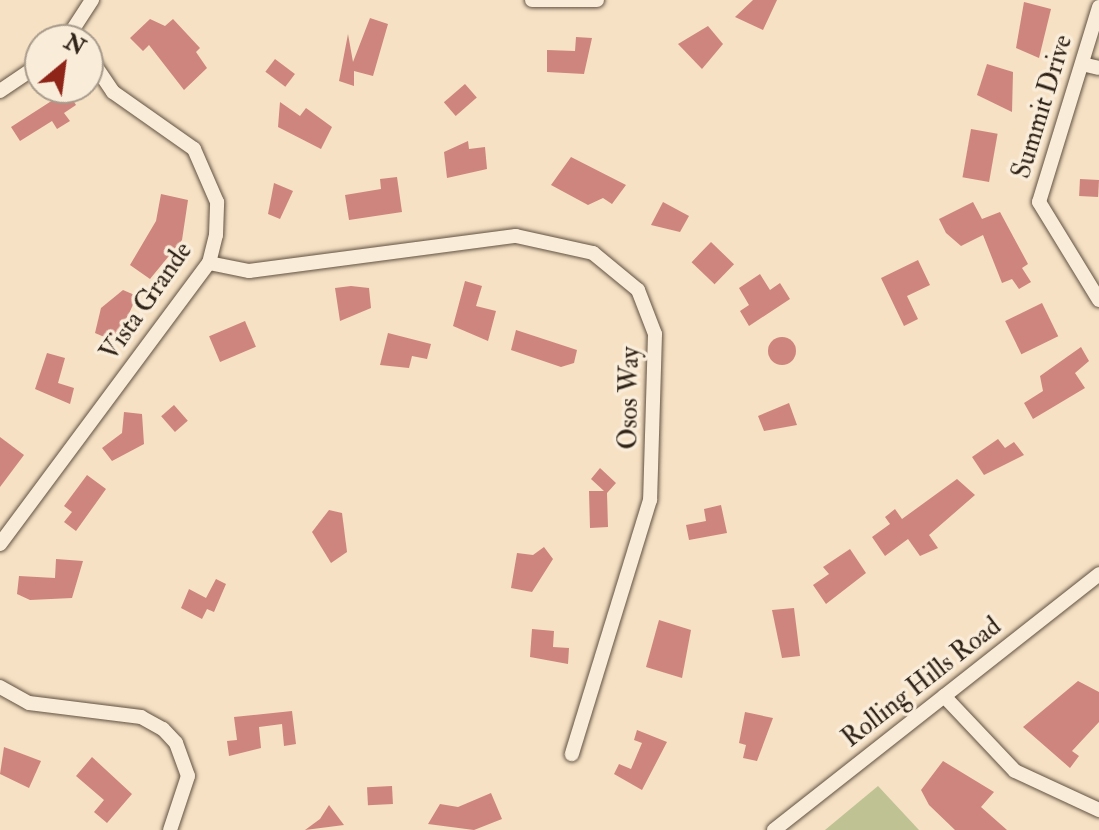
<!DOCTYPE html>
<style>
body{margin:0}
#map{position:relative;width:1099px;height:830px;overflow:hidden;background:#f6e1c4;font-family:"IM FELL Double Pica",serif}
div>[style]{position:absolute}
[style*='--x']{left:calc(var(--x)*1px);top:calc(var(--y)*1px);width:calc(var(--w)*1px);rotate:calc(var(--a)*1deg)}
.green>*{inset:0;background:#bfc292}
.building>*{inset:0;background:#ce857d;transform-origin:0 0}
.round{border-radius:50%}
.roads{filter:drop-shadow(0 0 2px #615242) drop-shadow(0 0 2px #615242)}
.minor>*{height:14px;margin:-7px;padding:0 7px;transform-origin:7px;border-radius:7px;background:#f9ecd9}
span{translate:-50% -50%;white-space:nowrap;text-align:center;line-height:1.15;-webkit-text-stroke:7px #f9ecd9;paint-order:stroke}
.street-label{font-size:26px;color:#2f2217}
.north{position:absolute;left:24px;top:24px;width:80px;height:80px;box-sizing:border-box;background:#f9ecd9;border:2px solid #a89b8b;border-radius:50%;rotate:29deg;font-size:22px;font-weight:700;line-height:32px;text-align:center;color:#2f2217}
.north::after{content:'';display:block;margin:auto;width:28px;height:36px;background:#8f2418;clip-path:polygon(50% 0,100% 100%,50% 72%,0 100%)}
</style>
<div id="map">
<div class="green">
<i style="clip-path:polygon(878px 786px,919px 830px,825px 830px)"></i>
</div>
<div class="building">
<i style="clip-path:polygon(753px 0,777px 0,763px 30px,735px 17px)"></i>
<i style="clip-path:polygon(1024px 2px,1051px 9px,1039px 58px,1016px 48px)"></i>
<i style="clip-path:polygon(370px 18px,388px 24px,373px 76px,354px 71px,354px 86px,339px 81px,348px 34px,353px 62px)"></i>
<i style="clip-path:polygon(150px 19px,165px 26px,173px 19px,200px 48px,196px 52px,207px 68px,184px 90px,149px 45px,143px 51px,130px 38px)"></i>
<i style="clip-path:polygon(708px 26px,723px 44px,702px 69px,678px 44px)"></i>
<i style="clip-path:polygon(576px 37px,592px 38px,584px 74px,547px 72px,547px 50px,575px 51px)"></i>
<i style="left:275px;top:59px;width:25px;height:16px;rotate:37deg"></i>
<i style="clip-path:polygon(987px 64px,1013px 72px,1012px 112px,977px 95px)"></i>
<i style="left:465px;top:84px;width:18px;height:28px;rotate:49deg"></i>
<i style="clip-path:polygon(67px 91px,76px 105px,64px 113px,70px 121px,57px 129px,52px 121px,20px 141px,11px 127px)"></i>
<i style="clip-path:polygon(280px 102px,300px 116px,306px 108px,332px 127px,321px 149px,278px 127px)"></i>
<i style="left:971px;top:129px;width:27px;height:49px;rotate:10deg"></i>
<i style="clip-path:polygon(468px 141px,469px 149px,485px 147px,487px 169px,447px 178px,444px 152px)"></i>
<i style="clip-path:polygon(571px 157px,626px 185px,612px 204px,603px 198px,588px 205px,551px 185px)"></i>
<i style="clip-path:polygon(397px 177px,402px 212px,349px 220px,345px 195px,381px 189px,380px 179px)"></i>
<i style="left:1080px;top:179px;width:19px;height:17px;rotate:3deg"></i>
<i style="clip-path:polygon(274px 183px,293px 191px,280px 219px,268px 214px)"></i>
<i style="clip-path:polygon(161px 194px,188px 200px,182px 240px,150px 279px,130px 265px,156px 221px)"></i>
<i style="clip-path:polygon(663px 202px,689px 216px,680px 232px,651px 225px)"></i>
<i style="clip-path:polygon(973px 202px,982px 219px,1000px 212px,1028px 264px,1022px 268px,1031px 282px,1019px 289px,1012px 279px,1002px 283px,983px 235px,961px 246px,946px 233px,939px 219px)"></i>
<i style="left:711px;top:242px;width:32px;height:28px;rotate:44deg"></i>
<i style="clip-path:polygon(918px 260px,930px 285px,907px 296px,918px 319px,904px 326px,881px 278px)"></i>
<i style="clip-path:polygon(760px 274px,770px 290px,780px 283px,790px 299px,749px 326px,740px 311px,749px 305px,739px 288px)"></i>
<i style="clip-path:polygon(465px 281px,482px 286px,476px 306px,496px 311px,488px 341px,453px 326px)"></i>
<i style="clip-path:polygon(351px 286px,369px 288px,371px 308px,340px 321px,335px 288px)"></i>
<i style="clip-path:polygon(123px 290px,137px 296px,116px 342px,95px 333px,101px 308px)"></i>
<i style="left:1042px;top:303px;width:37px;height:41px;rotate:64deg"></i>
<i style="left:245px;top:321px;width:28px;height:39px;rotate:67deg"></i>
<i style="clip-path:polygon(516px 330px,577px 350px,574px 363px,561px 367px,511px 350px)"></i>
<i style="clip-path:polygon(388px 333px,431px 344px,427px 359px,412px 356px,409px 368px,380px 365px)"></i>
<i class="round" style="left:768px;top:337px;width:28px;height:28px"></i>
<i style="clip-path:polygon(1081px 347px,1089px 361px,1075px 373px,1085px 388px,1033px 419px,1024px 403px,1043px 391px,1040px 376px)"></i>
<i style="clip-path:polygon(47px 353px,65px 358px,58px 383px,74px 388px,70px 404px,35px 389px)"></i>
<i style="clip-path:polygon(789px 403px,797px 425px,764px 431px,758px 416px)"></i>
<i style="left:174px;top:405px;width:21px;height:17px;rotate:49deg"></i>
<i style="clip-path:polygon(124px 412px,142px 414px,144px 444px,112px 461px,102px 448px,122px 433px)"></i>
<i style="clip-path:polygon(0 437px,24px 455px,0 487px)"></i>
<i style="clip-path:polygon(998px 439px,1005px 448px,1014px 442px,1024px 455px,984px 475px,972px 457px)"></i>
<i style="clip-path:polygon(600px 468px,616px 483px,607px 493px,608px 527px,590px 528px,589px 491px,604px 491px,591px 479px)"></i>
<i style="clip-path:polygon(87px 475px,106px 489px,76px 531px,64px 522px,72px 512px,64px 506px)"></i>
<i style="clip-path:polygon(957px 479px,975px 495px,929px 535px,938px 548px,920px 556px,908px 539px,885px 556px,872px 537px,890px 524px,885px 517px,895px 509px,902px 519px)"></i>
<i style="clip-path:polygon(721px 505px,727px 533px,689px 540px,686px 525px,706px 521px,704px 509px)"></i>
<i style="clip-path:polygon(329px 510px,342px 513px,347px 552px,331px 563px,312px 532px)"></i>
<i style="clip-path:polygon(544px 547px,553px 559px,532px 592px,511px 588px,517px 553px,533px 555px)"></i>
<i style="clip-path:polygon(850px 549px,866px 573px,826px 604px,813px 585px,829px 574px,823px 567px)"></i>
<i style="clip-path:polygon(56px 559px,83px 561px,72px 598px,30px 600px,17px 594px,19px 576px,55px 578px)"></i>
<i style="clip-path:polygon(216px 579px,226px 584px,214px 612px,207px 609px,202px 619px,181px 608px,189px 589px,206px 598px)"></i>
<i style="clip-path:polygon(794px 608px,800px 656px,782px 658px,772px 610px)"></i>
<i style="clip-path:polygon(659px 620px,691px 630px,682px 678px,646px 667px)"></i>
<i style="clip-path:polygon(532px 629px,554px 631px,553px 647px,569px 648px,568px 664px,530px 657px)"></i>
<i style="clip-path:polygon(1078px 681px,1099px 692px,1099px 722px,1072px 751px,1079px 756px,1070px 768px,1023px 727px)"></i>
<i style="clip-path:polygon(292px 711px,296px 744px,284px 746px,282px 724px,259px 727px,261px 748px,229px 756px,227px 741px,237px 740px,234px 717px)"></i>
<i style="clip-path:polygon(745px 712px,773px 718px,757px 761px,743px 758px,746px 745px,739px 743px)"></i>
<i style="clip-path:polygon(637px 730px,667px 742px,642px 790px,614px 774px,619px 764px,631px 769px,642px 743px,634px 740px)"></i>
<i style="clip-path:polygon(4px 747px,41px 761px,29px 788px,0 774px)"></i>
<i style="clip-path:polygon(92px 757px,132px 794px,107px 823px,94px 812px,104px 800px,76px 776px)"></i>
<i style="clip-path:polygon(943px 761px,994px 792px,981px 807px,1007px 830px,955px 830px,929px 805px,921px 790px)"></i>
<i style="left:392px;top:786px;width:18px;height:25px;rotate:87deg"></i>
<i style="clip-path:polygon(491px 793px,502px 819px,474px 830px,428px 824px,440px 804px,458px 807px)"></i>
<i style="clip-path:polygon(329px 805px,344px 825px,305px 830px,320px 819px)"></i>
</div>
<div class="roads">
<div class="minor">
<i style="--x:532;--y:0;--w:65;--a:0"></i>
<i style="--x:1099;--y:7;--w:204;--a:107.1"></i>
<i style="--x:1039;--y:202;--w:115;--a:58.5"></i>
<i style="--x:66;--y:40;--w:48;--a:-57"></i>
<i style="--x:1082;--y:64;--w:17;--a:13"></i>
<i style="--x:0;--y:91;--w:48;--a:-34"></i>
<i style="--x:209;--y:263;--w:41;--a:11.3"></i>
<i style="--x:249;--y:271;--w:269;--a:-7.5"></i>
<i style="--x:516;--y:236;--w:79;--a:12.4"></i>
<i style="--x:593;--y:253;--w:58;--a:39.4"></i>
<i style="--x:638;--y:290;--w:47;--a:68.9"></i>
<i style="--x:655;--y:334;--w:166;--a:91.7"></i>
<i style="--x:650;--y:500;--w:266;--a:107.1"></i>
<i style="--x:0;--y:544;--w:350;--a:-53.4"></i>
<i style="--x:209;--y:263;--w:29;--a:-76"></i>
<i style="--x:216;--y:235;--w:33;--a:-88"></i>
<i style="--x:217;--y:202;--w:58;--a:-113.5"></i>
<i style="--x:194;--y:149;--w:99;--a:-144.9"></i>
<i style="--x:113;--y:92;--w:45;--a:-124"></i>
<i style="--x:0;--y:687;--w:33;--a:29"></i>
<i style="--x:29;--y:703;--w:113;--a:7.1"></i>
<i style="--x:141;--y:717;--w:25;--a:29"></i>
<i style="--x:163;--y:729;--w:19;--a:47"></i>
<i style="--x:176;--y:743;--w:35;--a:70"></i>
<i style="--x:188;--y:776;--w:57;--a:108.4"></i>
<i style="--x:944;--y:696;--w:103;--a:46.6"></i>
<i style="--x:1015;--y:771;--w:93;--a:24.9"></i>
<i style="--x:774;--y:830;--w:414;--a:-38.2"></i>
</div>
</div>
<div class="street-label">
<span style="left:1043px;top:107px;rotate:-73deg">Summit Drive</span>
<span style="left:147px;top:302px;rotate:-55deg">Vista Grande</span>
<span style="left:630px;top:398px;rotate:-89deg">Osos Way</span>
<span style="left:922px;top:683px;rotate:-38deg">Rolling Hills Road</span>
</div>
<div class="north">N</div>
</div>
